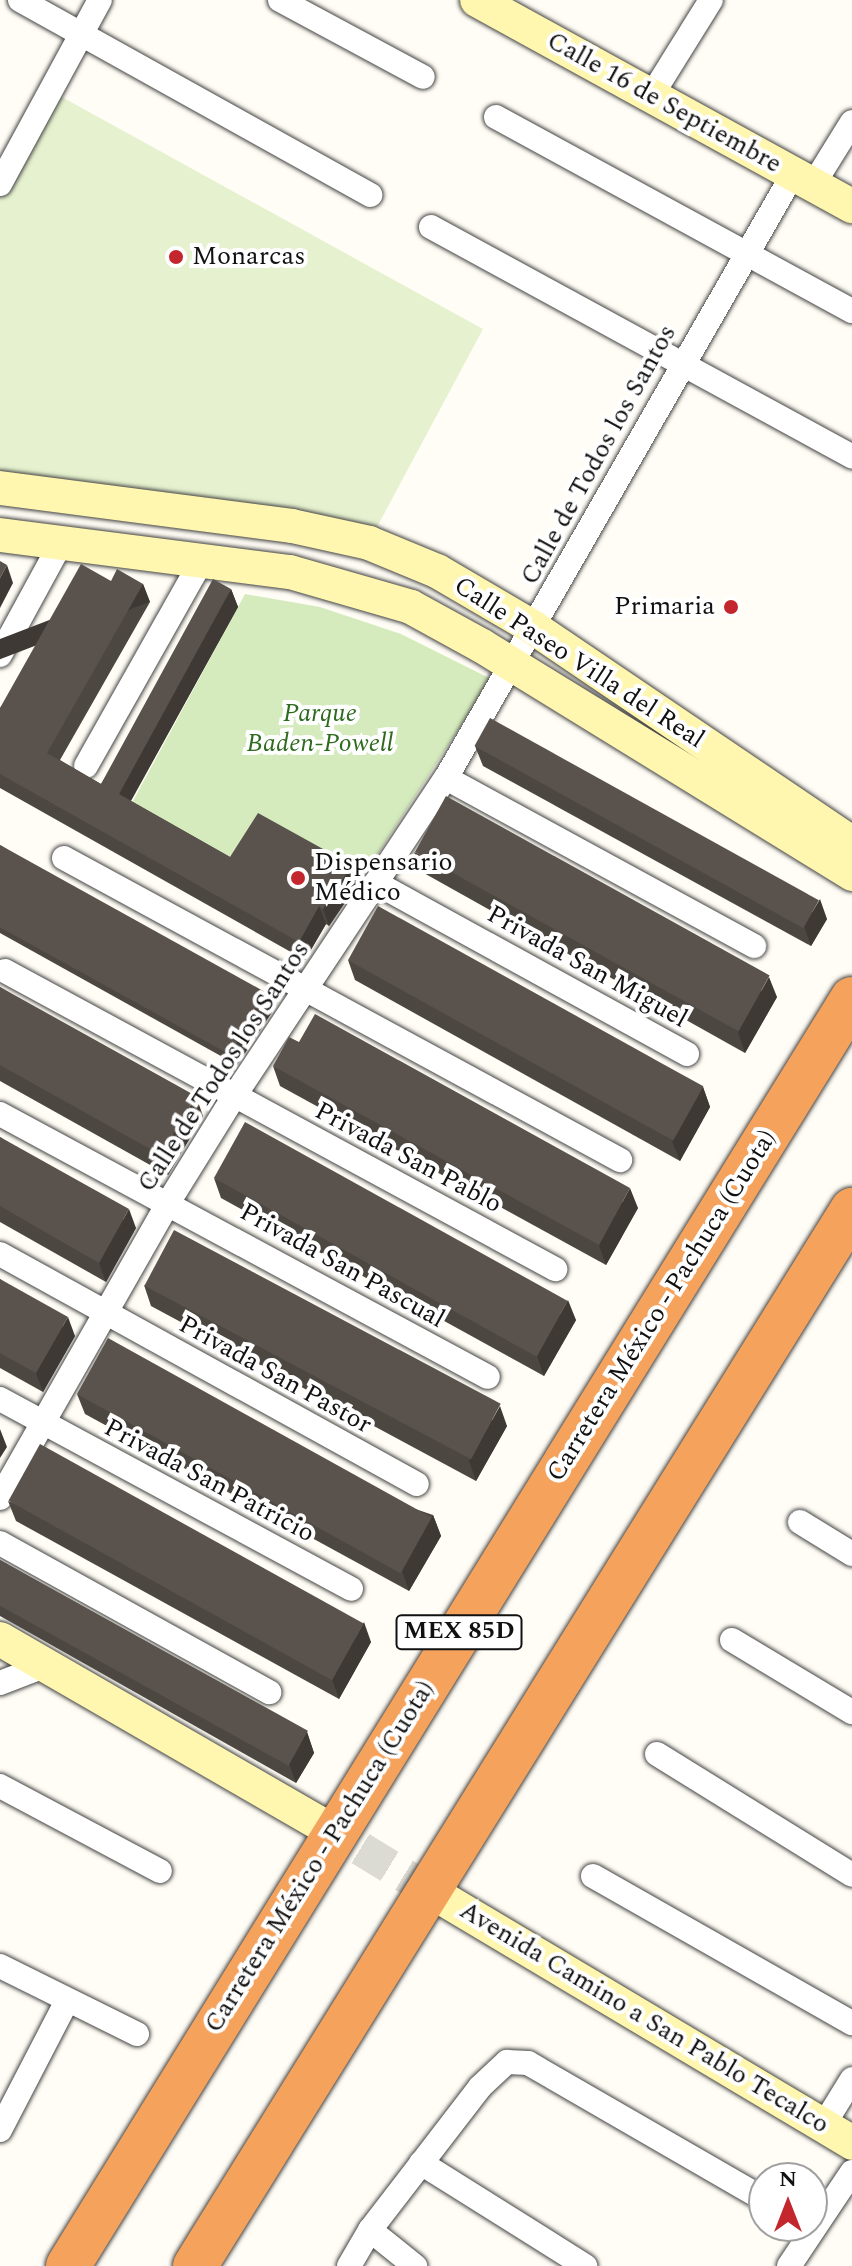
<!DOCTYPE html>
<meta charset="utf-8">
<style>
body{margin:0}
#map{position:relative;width:852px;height:2266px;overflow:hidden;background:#fffdf5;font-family:Spectral,serif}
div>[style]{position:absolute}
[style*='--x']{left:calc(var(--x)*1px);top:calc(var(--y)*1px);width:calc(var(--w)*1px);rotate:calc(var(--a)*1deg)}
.green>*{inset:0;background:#d5ebbd}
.pitch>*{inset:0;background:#e6f2cf}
.secondary-tunnel>*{height:34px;margin-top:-17px;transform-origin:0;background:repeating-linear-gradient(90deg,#dbdad3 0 34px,transparent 0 51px)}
.roads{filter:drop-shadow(0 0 2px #444) drop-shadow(0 0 2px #444)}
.street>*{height:24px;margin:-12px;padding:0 12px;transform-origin:12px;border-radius:12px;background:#fff}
.secondary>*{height:34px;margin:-17px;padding:0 17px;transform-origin:17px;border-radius:17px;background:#fff6b0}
.highway>*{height:44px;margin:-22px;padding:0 22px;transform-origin:22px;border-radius:22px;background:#f5a25d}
.wall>*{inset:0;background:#4d4742}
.shaded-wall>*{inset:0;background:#3f3936;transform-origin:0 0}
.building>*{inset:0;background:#5a524d;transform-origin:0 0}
.dots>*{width:22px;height:22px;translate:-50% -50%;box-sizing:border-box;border:4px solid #fff;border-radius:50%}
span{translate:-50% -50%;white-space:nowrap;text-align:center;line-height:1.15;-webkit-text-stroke:8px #fff;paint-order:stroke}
.shield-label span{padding:2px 6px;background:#fff;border:2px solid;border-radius:6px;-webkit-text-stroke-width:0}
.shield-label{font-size:24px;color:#111;font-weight:700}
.street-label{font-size:26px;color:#111}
.poi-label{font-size:26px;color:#111}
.left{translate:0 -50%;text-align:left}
.right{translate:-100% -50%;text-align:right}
.park-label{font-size:26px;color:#2f6b1f;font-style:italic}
.north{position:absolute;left:748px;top:2162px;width:80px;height:80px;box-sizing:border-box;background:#fff;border:2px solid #a0a0a0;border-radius:50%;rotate:0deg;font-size:22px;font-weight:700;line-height:32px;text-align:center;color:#111}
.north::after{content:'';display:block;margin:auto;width:28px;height:36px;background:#c4262e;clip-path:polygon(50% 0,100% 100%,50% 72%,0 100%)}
</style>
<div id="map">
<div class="green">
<i style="clip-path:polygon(245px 594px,320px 607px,401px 634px,491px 679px,359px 883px,264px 830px,238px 873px,127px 812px)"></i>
</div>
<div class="pitch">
<i style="clip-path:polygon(51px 91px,483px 329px,369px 542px,0 483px,0 185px)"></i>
</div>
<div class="secondary-tunnel">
<i style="--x:317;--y:1822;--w:138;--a:31.4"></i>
</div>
<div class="roads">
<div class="street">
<i style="--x:20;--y:0;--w:401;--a:29.1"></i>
<i style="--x:280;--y:0;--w:162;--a:28.3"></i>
<i style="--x:650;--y:98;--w:115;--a:-58.1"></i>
<i style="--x:496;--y:117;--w:405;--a:28.6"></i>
<i style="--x:0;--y:184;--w:209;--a:-61.5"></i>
<i style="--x:813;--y:185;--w:74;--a:-58.2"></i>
<i style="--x:431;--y:227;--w:480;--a:28.6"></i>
<i style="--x:0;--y:655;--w:128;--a:-61.4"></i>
<i style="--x:86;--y:766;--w:234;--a:-60.6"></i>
<i style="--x:446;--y:778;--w:351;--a:28.6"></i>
<i style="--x:64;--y:858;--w:633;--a:28.51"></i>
<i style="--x:376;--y:883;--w:355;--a:28.8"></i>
<i style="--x:5;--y:971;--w:626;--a:28.45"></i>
<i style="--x:0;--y:1114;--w:554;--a:28.32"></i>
<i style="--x:0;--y:1254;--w:476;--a:28.9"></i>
<i style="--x:0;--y:1399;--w:399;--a:28.4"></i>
<i style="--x:0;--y:1498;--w:339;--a:-60.3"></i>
<i style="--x:168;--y:1203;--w:127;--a:-58.2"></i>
<i style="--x:235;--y:1095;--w:381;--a:-56.4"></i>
<i style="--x:446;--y:778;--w:697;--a:-60.12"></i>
<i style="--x:800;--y:1522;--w:61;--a:31.6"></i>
<i style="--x:0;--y:1543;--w:308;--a:29"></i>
<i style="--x:732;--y:1640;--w:140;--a:31"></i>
<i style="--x:0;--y:1683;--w:50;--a:-21"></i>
<i style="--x:657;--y:1754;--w:229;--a:31.8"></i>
<i style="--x:0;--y:1786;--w:181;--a:28"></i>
<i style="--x:593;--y:1876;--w:298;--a:29.6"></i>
<i style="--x:0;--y:1966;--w:153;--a:26.4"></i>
<i style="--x:823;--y:2126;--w:55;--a:-58.3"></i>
<i style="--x:0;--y:2130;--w:145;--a:-62.6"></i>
<i style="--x:421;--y:2163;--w:194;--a:32.1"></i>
<i style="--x:370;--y:2230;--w:58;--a:38.7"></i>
<i style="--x:349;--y:2266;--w:42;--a:-59.7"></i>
<i style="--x:370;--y:2230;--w:180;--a:-52.4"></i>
<i style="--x:480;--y:2087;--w:37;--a:-43"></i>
<i style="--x:507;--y:2062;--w:21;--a:3"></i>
<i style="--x:528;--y:2063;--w:272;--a:30"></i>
<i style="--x:789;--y:2266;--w:113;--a:-56.2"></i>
</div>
<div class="secondary">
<i style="--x:477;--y:0;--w:428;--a:28.8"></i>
<i style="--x:0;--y:488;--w:294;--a:7.4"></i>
<i style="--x:292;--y:526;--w:79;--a:12.4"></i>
<i style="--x:369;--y:543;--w:74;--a:22.4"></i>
<i style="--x:437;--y:571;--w:113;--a:30.4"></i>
<i style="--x:534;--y:628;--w:384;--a:34.1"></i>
<i style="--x:0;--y:535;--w:292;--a:7.3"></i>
<i style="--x:290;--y:572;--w:126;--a:16.1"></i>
<i style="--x:411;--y:607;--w:81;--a:28.8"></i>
<i style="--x:482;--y:646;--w:435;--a:31.6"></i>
<i style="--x:0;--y:1639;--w:366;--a:30"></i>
<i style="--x:435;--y:1894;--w:486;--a:30.8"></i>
</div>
<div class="highway">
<i style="--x:68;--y:2266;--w:1490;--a:-58.25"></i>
<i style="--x:195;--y:2266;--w:1244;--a:-58.11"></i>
</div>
</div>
<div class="wall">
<i style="clip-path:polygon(111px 581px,143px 584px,150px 602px,60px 760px,101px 784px,231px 589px,238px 607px,131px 801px,230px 857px,352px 865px,359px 882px,329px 926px,326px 924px,305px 960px,0 788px,0 708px)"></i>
<i style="clip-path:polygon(475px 746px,827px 919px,811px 946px,483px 766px)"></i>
<i style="clip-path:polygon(0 845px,272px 1012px,237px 1065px,0 933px)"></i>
<i style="clip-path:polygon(414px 852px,777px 997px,745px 1053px,422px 872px)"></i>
<i style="clip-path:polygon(348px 960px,703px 1087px,710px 1107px,680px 1161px,355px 980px)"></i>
<i style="clip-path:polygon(0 987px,203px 1116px,168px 1175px,0 1081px)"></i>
<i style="clip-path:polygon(273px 1066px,638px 1208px,606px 1265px,280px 1086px)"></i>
<i style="clip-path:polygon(0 1137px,136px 1228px,106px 1282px,0 1222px)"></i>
<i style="clip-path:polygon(214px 1178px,576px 1320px,544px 1376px,221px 1198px)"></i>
<i style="clip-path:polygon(0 1279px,75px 1336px,43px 1392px,0 1368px)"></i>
<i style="clip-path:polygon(144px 1285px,507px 1426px,476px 1481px,151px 1306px)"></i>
<i style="clip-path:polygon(77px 1394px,433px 1515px,441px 1536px,409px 1591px,85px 1414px)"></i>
<i style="clip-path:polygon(8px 1501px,371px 1642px,339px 1699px,16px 1521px)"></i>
<i style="clip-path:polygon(0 1560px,307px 1732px,314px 1753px,296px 1783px,0 1616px)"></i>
</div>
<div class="shaded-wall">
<i style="clip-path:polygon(7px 565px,13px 583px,0 608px,0 578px)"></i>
<i style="left:143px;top:584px;width:19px;height:194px;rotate:69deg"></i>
<i style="clip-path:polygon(231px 589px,238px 607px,125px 811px,119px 794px)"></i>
<i style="clip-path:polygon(352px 865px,359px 882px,329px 926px,323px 909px)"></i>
<i style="clip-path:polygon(820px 899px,827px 919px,811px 946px,804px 926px)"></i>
<i style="clip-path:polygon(319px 906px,326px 924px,305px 960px,299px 942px)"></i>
<i style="clip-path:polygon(769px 977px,777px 997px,745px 1053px,738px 1032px)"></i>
<i style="clip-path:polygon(265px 992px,272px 1012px,237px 1065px,230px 1045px)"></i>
<i style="clip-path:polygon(703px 1087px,710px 1107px,680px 1161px,672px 1141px)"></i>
<i style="clip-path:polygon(196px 1096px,203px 1116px,168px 1175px,161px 1155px)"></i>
<i style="clip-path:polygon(630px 1188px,638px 1208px,606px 1265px,599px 1245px)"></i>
<i style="clip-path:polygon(129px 1209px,136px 1228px,106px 1282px,99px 1263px)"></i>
<i style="clip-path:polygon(568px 1300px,576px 1320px,544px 1376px,537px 1356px)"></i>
<i style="clip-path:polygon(68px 1317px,75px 1336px,43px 1392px,36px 1373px)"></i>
<i style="clip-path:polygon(500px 1406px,507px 1426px,476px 1481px,469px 1461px)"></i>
<i style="clip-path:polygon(0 1429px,7px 1447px,0 1458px)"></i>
<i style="clip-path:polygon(433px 1515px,441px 1536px,409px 1591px,402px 1571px)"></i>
<i style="clip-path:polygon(364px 1622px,371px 1642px,339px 1699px,332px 1679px)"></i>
<i style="clip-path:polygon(307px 1732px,314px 1753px,296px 1783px,289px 1763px)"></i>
</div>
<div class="building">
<i style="clip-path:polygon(0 561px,7px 565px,0 578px)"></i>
<i style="clip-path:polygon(81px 564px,111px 581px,117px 569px,143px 584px,47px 753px,101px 784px,213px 579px,231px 589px,119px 794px,230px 857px,258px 813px,352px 865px,323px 909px,319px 906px,299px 942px,0 774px,0 708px)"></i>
<i style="left:490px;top:718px;width:376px;height:32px;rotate:29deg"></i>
<i style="left:446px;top:796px;width:370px;height:64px;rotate:29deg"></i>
<i style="left:0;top:845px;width:303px;height:72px;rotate:29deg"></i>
<i style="left:378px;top:906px;width:372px;height:62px;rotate:29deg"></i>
<i style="clip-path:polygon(0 987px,196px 1096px,161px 1155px,0 1065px)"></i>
<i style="clip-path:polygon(315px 1014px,630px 1188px,599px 1245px,273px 1066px,289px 1037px,299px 1042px)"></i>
<i style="left:245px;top:1122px;width:369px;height:64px;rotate:29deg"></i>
<i style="clip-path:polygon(0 1137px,129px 1209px,99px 1263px,0 1206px)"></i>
<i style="left:174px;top:1230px;width:370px;height:63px;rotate:28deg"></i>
<i style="clip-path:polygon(0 1279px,68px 1317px,36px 1373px,0 1353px)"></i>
<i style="left:108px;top:1338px;width:370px;height:64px;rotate:29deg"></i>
<i style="left:40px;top:1444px;width:370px;height:65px;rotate:29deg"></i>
<i style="left:0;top:1560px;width:352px;height:40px;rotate:29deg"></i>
</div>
<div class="dots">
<i style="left:176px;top:257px;background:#c4262e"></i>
<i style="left:731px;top:607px;background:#c4262e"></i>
<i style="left:298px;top:878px;background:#c4262e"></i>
</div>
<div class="shield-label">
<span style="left:459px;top:1632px">MEX 85D</span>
</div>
<div class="street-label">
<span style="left:664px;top:103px;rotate:29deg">Calle 16 de Septiembre</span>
<span style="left:599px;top:455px;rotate:-61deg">Calle de Todos los Santos</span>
<span style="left:579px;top:663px;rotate:33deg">Calle Paseo Villa del Real</span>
<span style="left:587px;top:967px;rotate:29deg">Privada San Miguel</span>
<span style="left:224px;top:1067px;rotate:-57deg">Calle de Todos los Santos</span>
<span style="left:408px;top:1158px;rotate:28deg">Privada San Pablo</span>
<span style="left:342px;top:1266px;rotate:29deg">Privada San Pascual</span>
<span style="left:662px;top:1306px;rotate:-58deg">Carretera México - Pachuca (Cuota)</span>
<span style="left:275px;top:1375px;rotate:29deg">Privada San Pastor</span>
<span style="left:209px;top:1481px;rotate:28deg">Privada San Patricio</span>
<span style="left:320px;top:1857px;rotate:-58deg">Carretera México - Pachuca (Cuota)</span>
<span style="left:644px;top:2018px;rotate:31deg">Avenida Camino a San Pablo Tecalco</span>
</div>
<div class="poi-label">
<span class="left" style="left:192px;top:257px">Monarcas</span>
<span class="right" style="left:715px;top:607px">Primaria</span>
<span class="left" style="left:314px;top:878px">Dispensario<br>Médico</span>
</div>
<div class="park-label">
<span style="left:320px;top:729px">Parque<br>Baden-Powell</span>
</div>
<div class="north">N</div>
</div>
